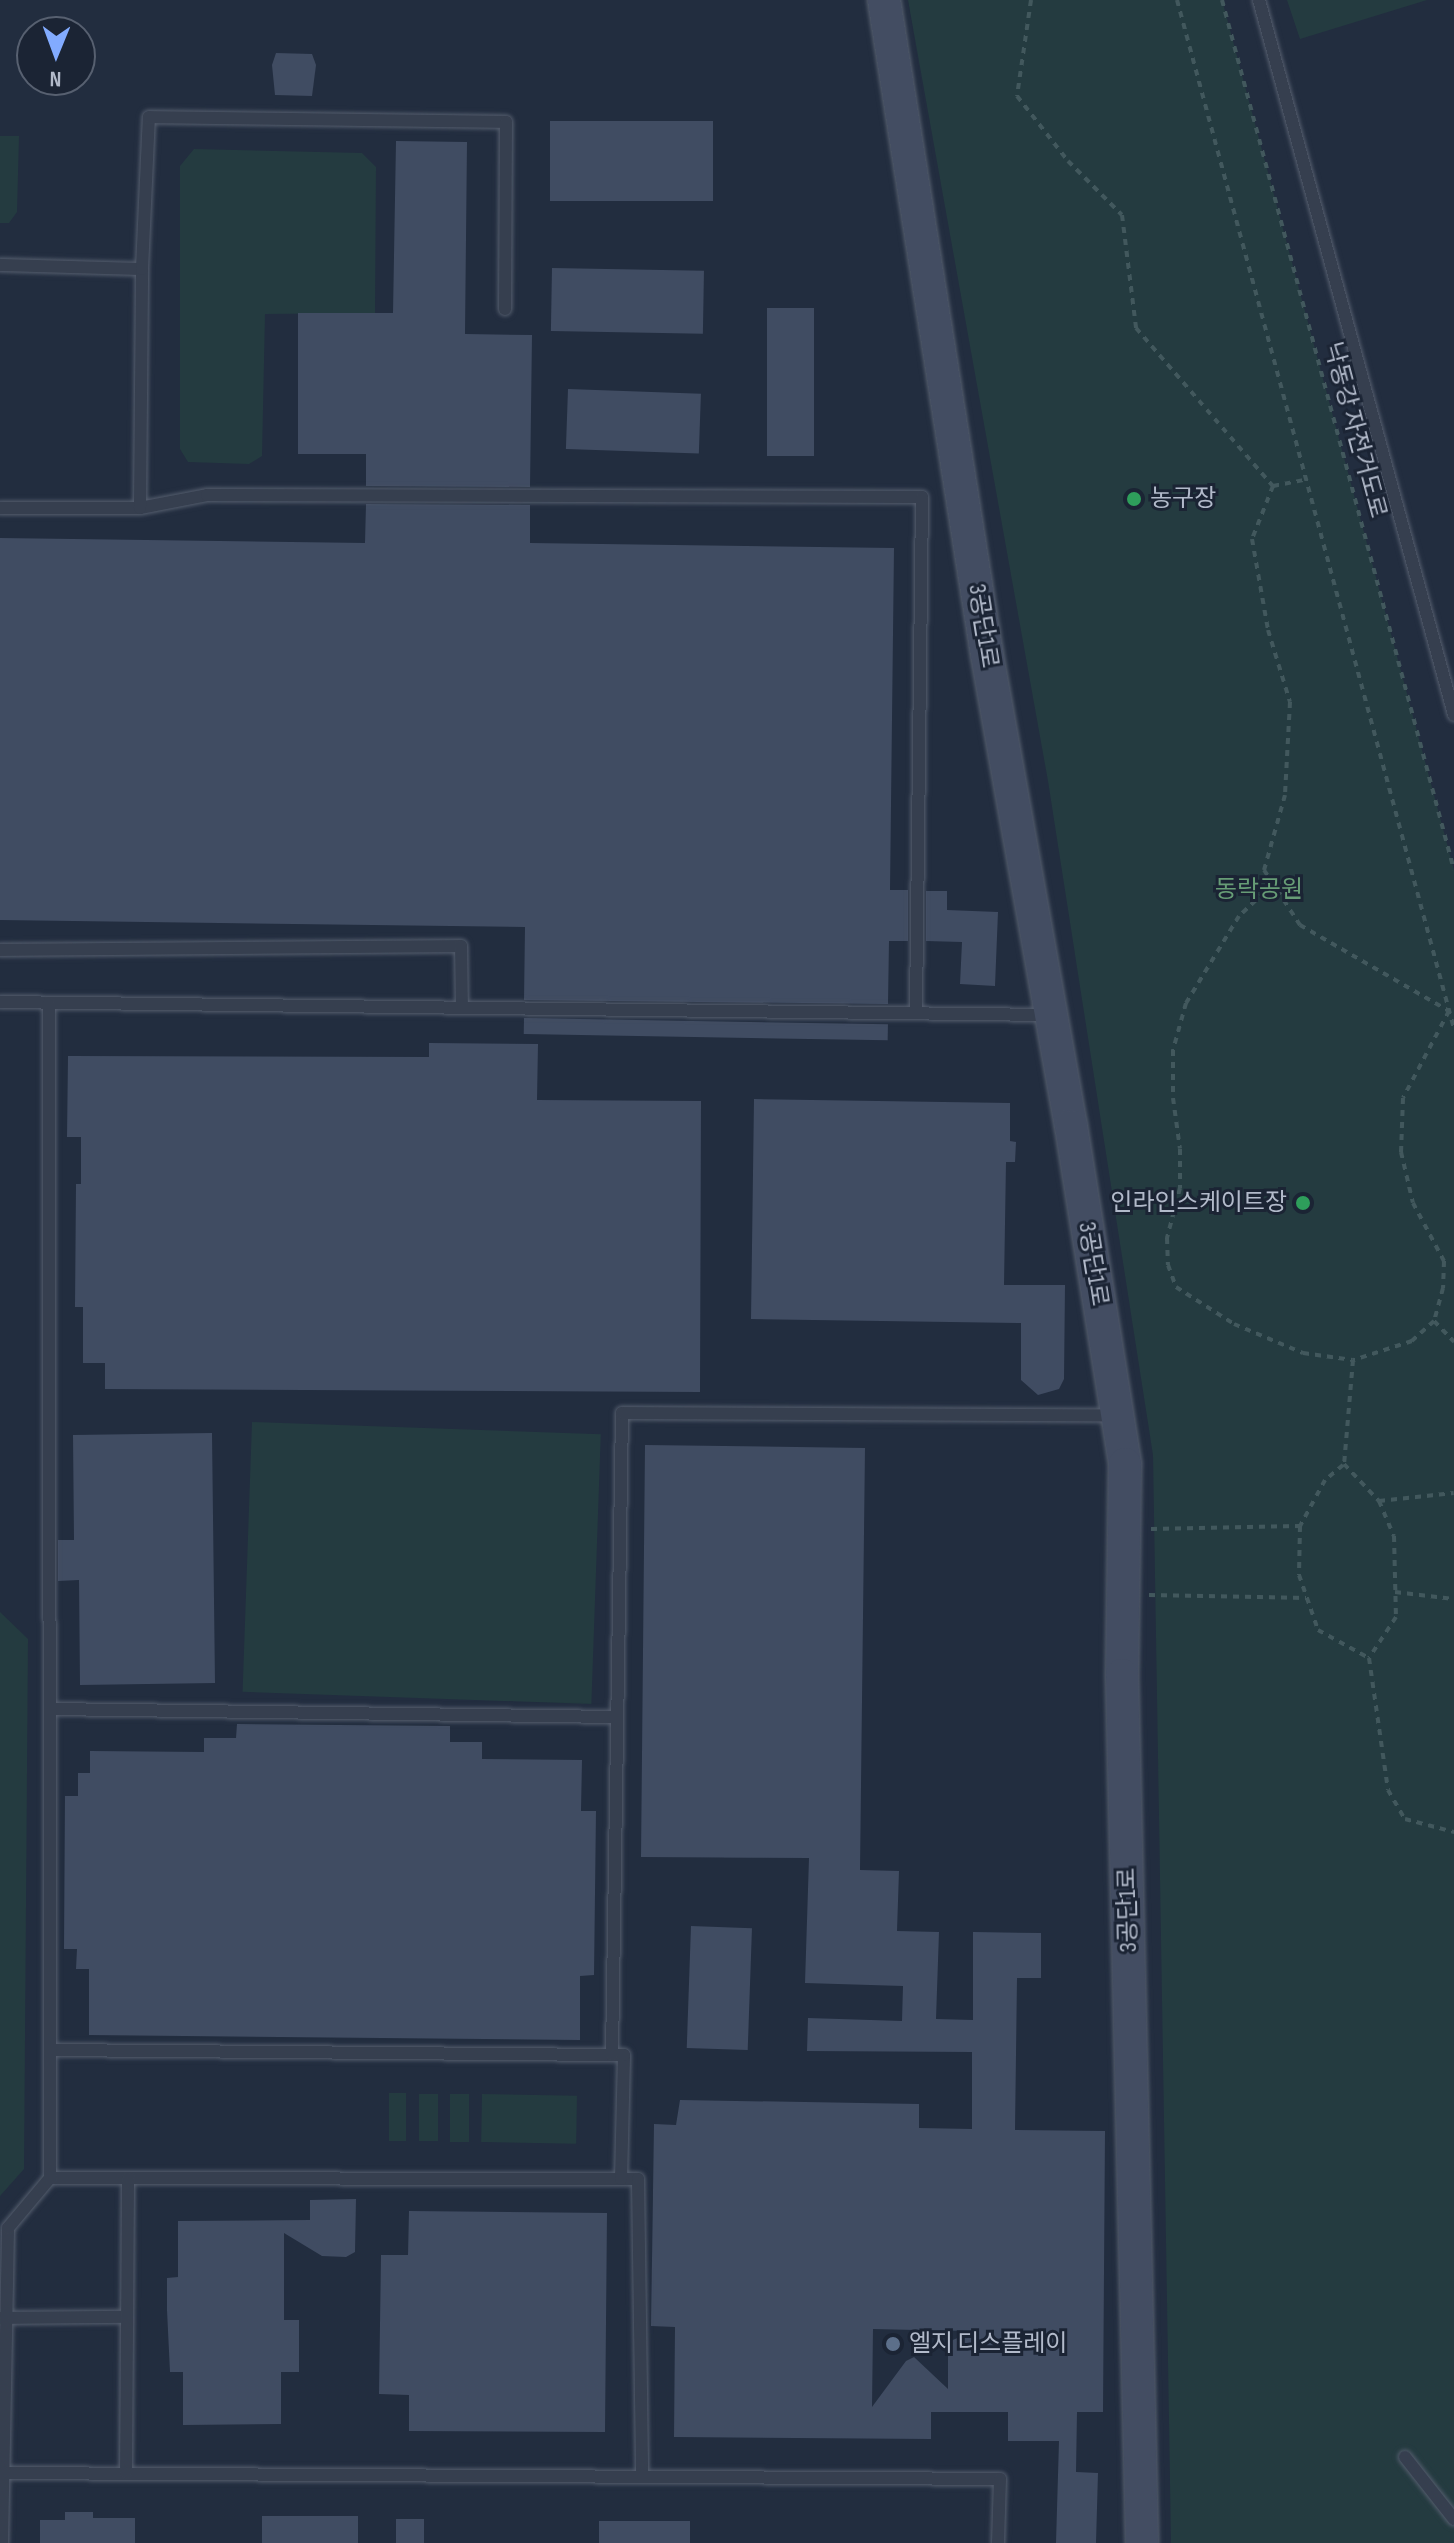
<!DOCTYPE html>
<meta charset="utf-8">
<style>
body{margin:0}
#map{position:relative;width:1454px;height:2543px;overflow:hidden;background:#222d3f;font-family:"Sofia Sans Condensed","Noto Sans KR",sans-serif}
div>[style]{position:absolute}
[style*='--x']{left:calc(var(--x)*1px);top:calc(var(--y)*1px);width:calc(var(--w)*1px);rotate:calc(var(--a)*1deg)}
.green>*{inset:0;background:#243b40;transform-origin:0 0}
.building>*{inset:0;background:#404c62;transform-origin:0 0}
.path>*{height:4px;margin-top:-2px;transform-origin:0;background:repeating-linear-gradient(90deg,#42585d 0 6px,transparent 0 12px)}
.roads{filter:drop-shadow(0 0 2px #545d6d) drop-shadow(0 0 2px #545d6d)}
.lane>*{height:12px;margin:-6px;padding:0 6px;transform-origin:6px;border-radius:6px;background:#363f4f}
.secondary>*{height:32px;margin:-16px;padding:0 16px;transform-origin:16px;border-radius:16px;background:#434d62}
.dots>*{width:22px;height:22px;translate:-50% -50%;box-sizing:border-box;border:4px solid #1b2434;border-radius:50%}
span{translate:-50% -50%;white-space:nowrap;text-align:center;line-height:1.15;-webkit-text-stroke:6px #1b2434;paint-order:stroke}
.street-label{font-size:24px;color:#b2baca}
.poi-label{font-size:24px;color:#b2baca}
.left{translate:0 -50%;text-align:left}
.right{translate:-100% -50%;text-align:right}
.park-label{font-size:24px;color:#679d76}
.north{position:absolute;left:16px;top:16px;width:80px;height:80px;box-sizing:border-box;background:#1b2434;border:2px solid #576070;border-radius:50%;rotate:181deg;font-size:22px;font-weight:700;line-height:32px;text-align:center;color:#b2baca}
.north::after{content:'';display:block;margin:auto;width:28px;height:36px;background:#82abff;clip-path:polygon(50% 0,100% 100%,50% 72%,0 100%)}
</style>
<div id="map">
<div class="green">
<i style="clip-path:polygon(908px 0,1222px 0,1454px 870px,1454px 2543px,1171px 2543px,1153px 1455px,1048px 781px)"></i>
<i style="clip-path:polygon(1287px 0,1427px 0,1300px 39px)"></i>
<i style="clip-path:polygon(0 136px,19px 136px,17px 212px,9px 223px,0 223px)"></i>
<i style="clip-path:polygon(194px 149px,362px 153px,376px 167px,375px 313px,265px 314px,262px 456px,249px 464px,188px 462px,180px 449px,180px 166px)"></i>
<i style="left:252px;top:1422px;width:349px;height:270px;rotate:2deg"></i>
<i style="clip-path:polygon(0 1612px,28px 1639px,24px 2169px,0 2196px)"></i>
<i style="left:389px;top:2093px;width:17px;height:48px"></i>
<i style="left:419px;top:2094px;width:19px;height:47px"></i>
<i style="left:450px;top:2094px;width:19px;height:48px"></i>
<i style="left:482px;top:2094px;width:95px;height:48px;rotate:1deg"></i>
</div>
<div class="building">
<i style="clip-path:polygon(276px 53px,312px 54px,316px 65px,312px 96px,275px 95px,272px 65px)"></i>
<i style="left:550px;top:121px;width:163px;height:80px"></i>
<i style="clip-path:polygon(396px 141px,467px 142px,465px 334px,532px 335px,530px 487px,366px 486px,366px 454px,298px 454px,298px 313px,393px 313px)"></i>
<i style="left:552px;top:268px;width:152px;height:63px;rotate:1deg"></i>
<i style="left:767px;top:308px;width:47px;height:148px"></i>
<i style="left:568px;top:389px;width:133px;height:60px;rotate:2deg"></i>
<i style="clip-path:polygon(366px 504px,530px 505px,530px 543px,894px 548px,890px 890px,908px 890px,908px 941px,889px 941px,888px 1004px,524px 1000px,525px 927px,0 920px,0 538px,365px 543px)"></i>
<i style="clip-path:polygon(926px 891px,947px 891px,947px 910px,998px 912px,995px 986px,960px 984px,962px 942px,926px 941px)"></i>
<i style="left:524px;top:1018px;width:364px;height:16px;rotate:1deg"></i>
<i style="clip-path:polygon(429px 1043px,538px 1044px,537px 1100px,701px 1101px,700px 1392px,105px 1389px,105px 1363px,83px 1363px,83px 1307px,75px 1307px,76px 1184px,81px 1184px,81px 1137px,67px 1137px,68px 1056px,429px 1057px)"></i>
<i style="clip-path:polygon(754px 1099px,1010px 1103px,1010px 1141px,1016px 1142px,1015px 1162px,1006px 1162px,1004px 1285px,1065px 1285px,1064px 1379px,1059px 1389px,1038px 1395px,1021px 1380px,1021px 1323px,751px 1319px)"></i>
<i style="clip-path:polygon(212px 1433px,215px 1683px,80px 1685px,79px 1580px,58px 1581px,58px 1540px,74px 1540px,73px 1435px)"></i>
<i style="clip-path:polygon(evenodd,645px 1445px,865px 1448px,860px 1870px,899px 1871px,897px 1931px,939px 1932px,936px 2019px,973px 2020px,973px 1932px,1041px 1933px,1041px 1978px,1017px 1978px,1015px 2130px,1105px 2131px,1103px 2412px,1077px 2412px,1076px 2472px,1098px 2473px,1096px 2543px,1056px 2543px,1059px 2441px,1008px 2441px,1008px 2412px,931px 2412px,931px 2439px,674px 2437px,675px 2327px,651px 2326px,654px 2124px,676px 2125px,680px 2100px,919px 2104px,919px 2128px,972px 2129px,972px 2052px,807px 2051px,808px 2018px,902px 2021px,903px 1986px,805px 1983px,809px 1858px,641px 1857px,645px 1445px,873px 2329px,916px 2330px,974px 2331px,948px 2342px,948px 2389px,914px 2357px,906px 2361px,872px 2407px,873px 2329px)"></i>
<i style="clip-path:polygon(237px 1724px,450px 1726px,450px 1742px,482px 1742px,482px 1759px,582px 1760px,581px 1811px,596px 1811px,594px 1975px,580px 1976px,580px 2040px,89px 2035px,89px 1969px,76px 1969px,77px 1949px,64px 1949px,65px 1796px,78px 1796px,78px 1773px,90px 1773px,90px 1751px,204px 1752px,204px 1738px,236px 1738px)"></i>
<i style="left:691px;top:1926px;width:61px;height:122px;rotate:2deg"></i>
<i style="clip-path:polygon(356px 2199px,355px 2252px,346px 2257px,322px 2256px,284px 2233px,284px 2320px,299px 2320px,299px 2372px,281px 2372px,281px 2424px,183px 2425px,183px 2372px,170px 2372px,167px 2310px,167px 2278px,178px 2277px,178px 2221px,310px 2220px,310px 2200px)"></i>
<i style="clip-path:polygon(409px 2211px,607px 2213px,605px 2432px,409px 2431px,409px 2395px,379px 2394px,381px 2255px,408px 2255px)"></i>
<i style="clip-path:polygon(65px 2512px,93px 2512px,93px 2518px,135px 2518px,135px 2543px,40px 2543px,40px 2520px,65px 2520px)"></i>
<i style="left:358px;top:2516px;width:27px;height:96px;rotate:90deg"></i>
<i style="left:396px;top:2519px;width:28px;height:24px"></i>
<i style="left:599px;top:2521px;width:91px;height:22px"></i>
</div>
<div class="path">
<i style="--x:1031;--y:0;--w:97;--a:98.3"></i>
<i style="--x:1017;--y:96;--w:83;--a:51.9"></i>
<i style="--x:1068;--y:161;--w:76;--a:45"></i>
<i style="--x:1122;--y:215;--w:114;--a:82.9"></i>
<i style="--x:1136;--y:328;--w:209;--a:49.1"></i>
<i style="--x:1273;--y:486;--w:57;--a:111.6"></i>
<i style="--x:1252;--y:539;--w:92;--a:80"></i>
<i style="--x:1268;--y:630;--w:75;--a:73"></i>
<i style="--x:1290;--y:702;--w:93;--a:93.1"></i>
<i style="--x:1285;--y:795;--w:78;--a:105.6"></i>
<i style="--x:1264;--y:870;--w:66;--a:56.8"></i>
<i style="--x:1300;--y:925;--w:172;--a:30"></i>
<i style="--x:1449;--y:1011;--w:98;--a:117.9"></i>
<i style="--x:1403;--y:1098;--w:54;--a:92.1"></i>
<i style="--x:1401;--y:1152;--w:52;--a:76.8"></i>
<i style="--x:1413;--y:1203;--w:66;--a:61.9"></i>
<i style="--x:1444;--y:1261;--w:27;--a:92"></i>
<i style="--x:1443;--y:1288;--w:34;--a:105"></i>
<i style="--x:1434;--y:1321;--w:30;--a:138"></i>
<i style="--x:1412;--y:1341;--w:62;--a:162.1"></i>
<i style="--x:1353;--y:1360;--w:104;--a:94.9"></i>
<i style="--x:1344;--y:1464;--w:51;--a:46.6"></i>
<i style="--x:1379;--y:1501;--w:38;--a:67"></i>
<i style="--x:1394;--y:1536;--w:81;--a:88.6"></i>
<i style="--x:1396;--y:1617;--w:49;--a:123.4"></i>
<i style="--x:1369;--y:1658;--w:133;--a:81.8"></i>
<i style="--x:1388;--y:1790;--w:34;--a:60"></i>
<i style="--x:1405;--y:1819;--w:51;--a:14.9"></i>
<i style="--x:1177;--y:0;--w:1066;--a:74.93"></i>
<i style="--x:1222;--y:0;--w:900;--a:75.07"></i>
<i style="--x:1273;--y:486;--w:32;--a:-11"></i>
<i style="--x:1273;--y:884;--w:47;--a:136.7"></i>
<i style="--x:1239;--y:916;--w:102;--a:121.3"></i>
<i style="--x:1186;--y:1003;--w:49;--a:105.5"></i>
<i style="--x:1173;--y:1050;--w:48;--a:90"></i>
<i style="--x:1173;--y:1098;--w:51;--a:82.2"></i>
<i style="--x:1180;--y:1149;--w:39;--a:90"></i>
<i style="--x:1180;--y:1188;--w:52;--a:104.6"></i>
<i style="--x:1167;--y:1238;--w:27;--a:88"></i>
<i style="--x:1168;--y:1265;--w:23;--a:70"></i>
<i style="--x:1176;--y:1287;--w:69;--a:32.5"></i>
<i style="--x:1234;--y:1324;--w:75;--a:22.8"></i>
<i style="--x:1303;--y:1353;--w:50;--a:8"></i>
<i style="--x:1434;--y:1321;--w:29;--a:46"></i>
<i style="--x:1343;--y:1465;--w:23;--a:140"></i>
<i style="--x:1325;--y:1480;--w:52;--a:118.5"></i>
<i style="--x:1300;--y:1526;--w:49;--a:91.2"></i>
<i style="--x:1299;--y:1575;--w:58;--a:70.9"></i>
<i style="--x:1318;--y:1630;--w:58;--a:28.8"></i>
<i style="--x:1379;--y:1501;--w:75;--a:-6.1"></i>
<i style="--x:1151;--y:1529;--w:149;--a:-1.2"></i>
<i style="--x:1395;--y:1592;--w:59;--a:6.8"></i>
<i style="--x:1149;--y:1595;--w:157;--a:1.1"></i>
</div>
<div class="roads">
<div class="lane">
<i style="--x:1259;--y:0;--w:741;--a:74.74"></i>
<i style="--x:0;--y:265;--w:142;--a:1.6"></i>
<i style="--x:0;--y:508;--w:140;--a:0"></i>
<i style="--x:140;--y:508;--w:68;--a:-11"></i>
<i style="--x:207;--y:495;--w:715;--a:0.16"></i>
<i style="--x:922;--y:497;--w:514;--a:90.67"></i>
<i style="--x:140;--y:508;--w:239;--a:-89.5"></i>
<i style="--x:142;--y:269;--w:152;--a:-87.4"></i>
<i style="--x:149;--y:117;--w:357;--a:0.8"></i>
<i style="--x:506;--y:122;--w:187;--a:90.3"></i>
<i style="--x:0;--y:950;--w:461;--a:-0.5"></i>
<i style="--x:461;--y:946;--w:61;--a:89.1"></i>
<i style="--x:0;--y:1002;--w:1048;--a:0.71"></i>
<i style="--x:50;--y:1709;--w:566;--a:0.81"></i>
<i style="--x:50;--y:2050;--w:562;--a:0.51"></i>
<i style="--x:50;--y:2178;--w:588;--a:0.1"></i>
<i style="--x:638;--y:2179;--w:298;--a:89.2"></i>
<i style="--x:621;--y:2179;--w:124;--a:-88.6"></i>
<i style="--x:624;--y:2055;--w:12;--a:180"></i>
<i style="--x:612;--y:2055;--w:642;--a:-89.11"></i>
<i style="--x:622;--y:1413;--w:492;--a:0.3"></i>
<i style="--x:0;--y:2318;--w:127;--a:-0.5"></i>
<i style="--x:1405;--y:2457;--w:79;--a:51.7"></i>
<i style="--x:3;--y:2473;--w:997;--a:0.34"></i>
<i style="--x:1000;--y:2479;--w:64;--a:91.8"></i>
<i style="--x:126;--y:2473;--w:295;--a:-89.6"></i>
<i style="--x:2;--y:2543;--w:315;--a:-88.9"></i>
<i style="--x:8;--y:2228;--w:65;--a:-50"></i>
<i style="--x:50;--y:2178;--w:1175;--a:-90.05"></i>
</div>
<div class="secondary">
<i style="--x:884;--y:0;--w:663;--a:81.06"></i>
<i style="--x:987;--y:655;--w:478;--a:79.9"></i>
<i style="--x:1071;--y:1126;--w:342;--a:80.9"></i>
<i style="--x:1125;--y:1464;--w:211;--a:90.8"></i>
<i style="--x:1122;--y:1675;--w:868;--a:88.68"></i>
</div>
</div>
<div class="dots">
<i style="left:1134px;top:499px;background:#2e9e5b"></i>
<i style="left:1303px;top:1203px;background:#2e9e5b"></i>
<i style="left:893px;top:2344px;background:#5c6f8a"></i>
</div>
<div class="street-label">
<span style="left:1355px;top:430px;rotate:75deg">낙동강 자전거도로</span>
<span style="left:983px;top:626px;rotate:81deg">3공단1로</span>
<span style="left:1093px;top:1264px;rotate:81deg">3공단1로</span>
<span style="left:1128px;top:1910px;rotate:-91deg">3공단1로</span>
</div>
<div class="poi-label">
<span class="left" style="left:1150px;top:499px">농구장</span>
<span class="right" style="left:1287px;top:1203px">인라인스케이트장</span>
<span class="left" style="left:909px;top:2344px">엘지 디스플레이</span>
</div>
<div class="park-label">
<span style="left:1259px;top:890px">동락공원</span>
</div>
<div class="north">N</div>
</div>
